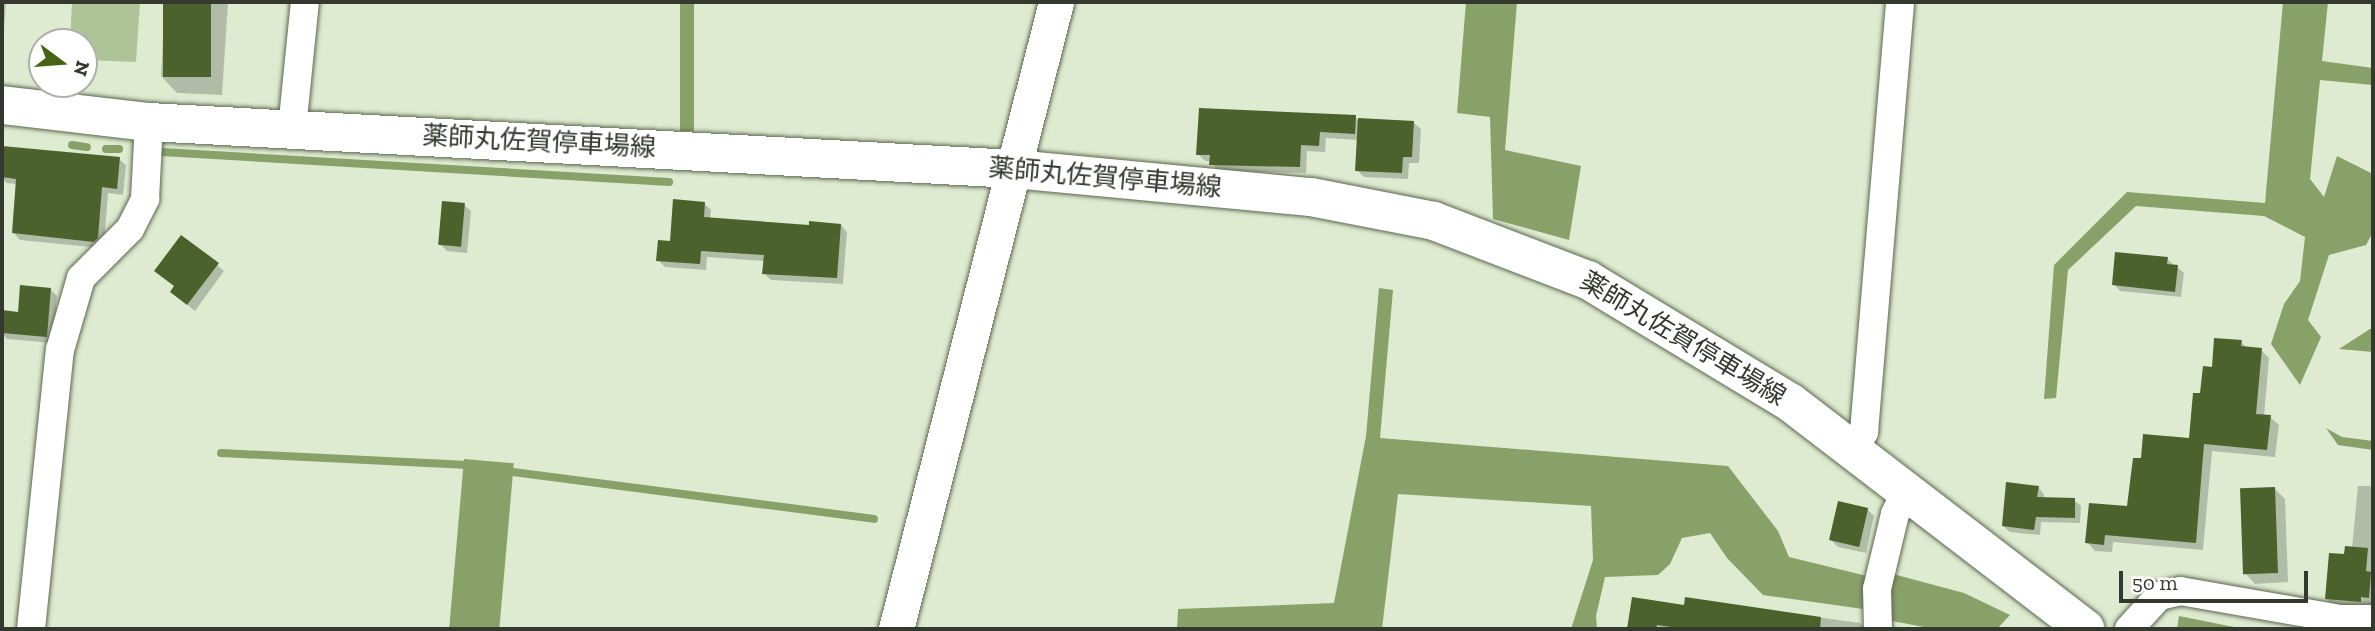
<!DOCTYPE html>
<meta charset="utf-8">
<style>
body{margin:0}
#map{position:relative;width:2375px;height:631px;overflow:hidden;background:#deebd0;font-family:"Zilla Slab","Noto Sans JP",serif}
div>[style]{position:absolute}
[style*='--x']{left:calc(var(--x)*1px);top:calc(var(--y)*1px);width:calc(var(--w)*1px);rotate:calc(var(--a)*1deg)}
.green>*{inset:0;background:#aec396}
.water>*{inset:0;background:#88a169;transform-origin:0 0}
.shadow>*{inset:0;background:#0003}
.stream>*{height:8px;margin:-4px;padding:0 4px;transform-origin:4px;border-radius:4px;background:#88a169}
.building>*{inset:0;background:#4b622d;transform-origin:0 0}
.roads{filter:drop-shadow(0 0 2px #5b664e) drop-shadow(0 0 2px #5b664e)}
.minor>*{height:28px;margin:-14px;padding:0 14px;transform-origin:14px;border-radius:14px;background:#fff}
.tertiary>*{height:35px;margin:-17.5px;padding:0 17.5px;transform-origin:17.5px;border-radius:17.5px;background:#fff}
.secondary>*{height:38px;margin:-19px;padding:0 19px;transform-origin:19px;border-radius:19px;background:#fff}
span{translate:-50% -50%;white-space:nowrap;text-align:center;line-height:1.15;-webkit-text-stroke:7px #fff;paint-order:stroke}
.street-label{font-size:26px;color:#34392f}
.frame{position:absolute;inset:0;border:4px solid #34392f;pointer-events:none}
.north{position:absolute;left:28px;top:28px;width:70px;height:70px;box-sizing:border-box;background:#fff;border:2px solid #aeb0ac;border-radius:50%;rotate:106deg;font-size:19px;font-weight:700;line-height:28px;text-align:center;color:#34392f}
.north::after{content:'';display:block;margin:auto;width:24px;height:32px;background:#476416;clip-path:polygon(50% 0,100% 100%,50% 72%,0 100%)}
.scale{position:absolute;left:2119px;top:571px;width:189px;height:32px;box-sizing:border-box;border:4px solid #34392f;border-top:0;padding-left:9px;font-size:21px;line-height:24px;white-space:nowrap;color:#34392f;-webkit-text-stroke:5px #fff;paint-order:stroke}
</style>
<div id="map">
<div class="green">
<i style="clip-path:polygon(72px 2px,140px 2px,136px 62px,84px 60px,84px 42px,70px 42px)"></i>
</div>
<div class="water">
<i style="left:680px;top:2px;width:14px;height:129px"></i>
<i style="clip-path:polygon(1466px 2px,1517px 2px,1505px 150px,1581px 166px,1569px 240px,1493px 219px,1490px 117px,1457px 113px)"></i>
<i style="clip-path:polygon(2283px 2px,2328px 2px,2322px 61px,2373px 68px,2373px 85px,2320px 80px,2310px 179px,2324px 197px,2337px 156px,2373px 174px,2373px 232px,2366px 245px,2329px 255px,2308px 320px,2321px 337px,2300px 385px,2271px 344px,2284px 304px,2300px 281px,2305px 237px,2264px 216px,2136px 206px,2068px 270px,2056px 398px,2044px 399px,2054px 265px,2127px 192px,2265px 203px)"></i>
<i style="clip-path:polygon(1379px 288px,1393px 290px,1380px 438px,1728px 466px,1778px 531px,1789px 557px,1867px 576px,1863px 609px,1763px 595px,1727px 558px,1710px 533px,1682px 538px,1670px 564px,1658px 575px,1605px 577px,1596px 616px,1597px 629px,1571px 629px,1593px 560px,1591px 506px,1398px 494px,1382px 629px,1177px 629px,1178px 609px,1334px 603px,1366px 436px)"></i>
<i style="clip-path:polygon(2370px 329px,2373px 329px,2373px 352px,2339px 349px)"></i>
<i style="clip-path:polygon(2326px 428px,2342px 437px,2373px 441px,2373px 450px,2338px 445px)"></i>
<i style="left:464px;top:459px;width:50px;height:171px;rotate:5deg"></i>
<i style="clip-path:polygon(1893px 574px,1964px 593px,2010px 615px,1997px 629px,1934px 629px,1887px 620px)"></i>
<i style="clip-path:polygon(2179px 616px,2244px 629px,2177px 629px)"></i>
</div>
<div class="shadow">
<i style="clip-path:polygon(2px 2px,6px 2px,2px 57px)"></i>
<i style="clip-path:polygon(165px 2px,228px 2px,222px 95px,177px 93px,161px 76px)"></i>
<i style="clip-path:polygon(1355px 117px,1358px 120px,1414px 123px,1421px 129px,1419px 163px,1409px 163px,1408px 179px,1364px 177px,1357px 170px,1359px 140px,1326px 138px,1325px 152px,1307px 151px,1306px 173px,1218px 171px,1211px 161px,1205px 161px,1198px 154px)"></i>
<i style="clip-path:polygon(2px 148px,119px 159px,126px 165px,123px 195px,108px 193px,104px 245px,101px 248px,20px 240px,14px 233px,17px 184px,7px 183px,2px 178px)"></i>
<i style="clip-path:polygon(704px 203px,711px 210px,710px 220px,810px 227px,841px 225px,847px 232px,843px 284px,771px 280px,764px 273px,765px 261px,707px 257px,706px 270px,665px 267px,658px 260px)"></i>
<i style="clip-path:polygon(464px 205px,471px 211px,467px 253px,447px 251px,440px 244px)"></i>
<i style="clip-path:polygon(2167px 259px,2184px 273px,2181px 297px,2120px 291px,2114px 284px)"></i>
<i style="clip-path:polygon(217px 265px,224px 271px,195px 311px,172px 292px)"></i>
<i style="clip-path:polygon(50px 289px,57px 296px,53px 343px,7px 339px,2px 333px,3px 312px,19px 313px)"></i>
<i style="clip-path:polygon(2241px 342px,2248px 349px,2261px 350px,2269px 358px,2264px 416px,2270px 417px,2279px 425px,2275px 457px,2212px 451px,2203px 550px,2113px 542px,2112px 552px,2095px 551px,2087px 542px,2129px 508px,2143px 460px,2191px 440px,2202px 395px,2213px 369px)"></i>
<i style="clip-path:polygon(2358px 486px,2373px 486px,2373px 608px,2333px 605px,2326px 599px,2352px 548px)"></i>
<i style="clip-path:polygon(2038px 487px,2044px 494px,2044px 499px,2074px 500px,2081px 506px,2080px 523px,2041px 522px,2040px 535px,2010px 532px,2003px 526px)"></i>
<i style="clip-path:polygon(2275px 489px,2285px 499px,2288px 582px,2255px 584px,2245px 573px)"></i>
<i style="clip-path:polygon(1867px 509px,1874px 516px,1866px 553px,1838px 547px,1831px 540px)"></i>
<i style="clip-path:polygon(1633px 599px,1685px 607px,1686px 599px,1860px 623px,1866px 629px,1629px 629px)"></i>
</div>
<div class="stream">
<i style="--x:72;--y:145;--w:15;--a:8"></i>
<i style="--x:106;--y:149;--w:13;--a:0"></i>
<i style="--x:162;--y:152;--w:508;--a:3.39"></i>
<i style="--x:221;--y:453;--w:242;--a:2.8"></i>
<i style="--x:513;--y:472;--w:364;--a:7.4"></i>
</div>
<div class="building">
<i style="left:163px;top:2px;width:48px;height:75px"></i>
<i style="clip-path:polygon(1199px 108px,1356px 115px,1355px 134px,1320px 132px,1319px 146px,1301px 145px,1300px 167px,1209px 165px,1210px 155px,1196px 155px)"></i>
<i style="clip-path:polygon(1358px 118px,1414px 121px,1412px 157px,1403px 157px,1402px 173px,1355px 171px)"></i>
<i style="clip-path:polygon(2px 146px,120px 157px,117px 189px,102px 187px,98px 238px,94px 242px,12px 233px,16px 179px,2px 177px)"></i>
<i style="clip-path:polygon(673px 199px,705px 202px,704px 217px,809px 225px,809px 221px,841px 224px,837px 278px,762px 274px,764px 255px,701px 251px,700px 264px,656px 261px,658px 240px,670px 241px)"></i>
<i style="left:442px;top:201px;width:23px;height:44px;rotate:5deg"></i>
<i style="clip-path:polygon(181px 235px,219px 263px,187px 305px,170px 292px,174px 286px,154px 271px)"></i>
<i style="clip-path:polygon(2115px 252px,2168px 257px,2167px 264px,2178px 265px,2175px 292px,2112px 285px)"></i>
<i style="clip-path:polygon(20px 285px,51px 288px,47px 337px,2px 333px,2px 310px,18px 312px)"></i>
<i style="clip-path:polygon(2214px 338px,2242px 340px,2241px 346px,2262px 348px,2256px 414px,2271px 415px,2267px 450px,2204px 444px,2196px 543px,2105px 535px,2104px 545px,2085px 543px,2089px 503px,2127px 506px,2133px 458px,2141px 458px,2143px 434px,2189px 438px,2193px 393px,2200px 393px,2203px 366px,2212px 367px)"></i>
<i style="clip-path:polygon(2006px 482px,2039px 486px,2037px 497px,2075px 498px,2075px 518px,2036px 517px,2034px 530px,2002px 526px)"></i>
<i style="left:2275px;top:487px;width:86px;height:35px;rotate:88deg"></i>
<i style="left:1838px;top:501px;width:31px;height:40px;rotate:13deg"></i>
<i style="clip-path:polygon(2345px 546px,2368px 548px,2366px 571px,2371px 572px,2369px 598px,2361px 597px,2361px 602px,2325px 599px,2329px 553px,2344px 554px)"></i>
<i style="clip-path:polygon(1632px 597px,1684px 605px,1685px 597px,1821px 617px,1820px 629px,1686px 629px,1657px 625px,1656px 629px,1627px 629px)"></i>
</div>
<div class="roads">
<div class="minor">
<i style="--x:292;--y:129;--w:128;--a:-84.2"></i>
<i style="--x:1854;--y:450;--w:21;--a:-61"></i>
<i style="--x:1864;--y:432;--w:432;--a:-85.2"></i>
<i style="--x:31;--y:629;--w:281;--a:-84.1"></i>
<i style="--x:60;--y:350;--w:75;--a:-73.7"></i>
<i style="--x:81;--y:278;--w:69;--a:-45"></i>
<i style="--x:130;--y:229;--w:34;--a:-63"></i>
<i style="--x:145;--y:199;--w:77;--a:-87"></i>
<i style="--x:1878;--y:629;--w:40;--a:-91.4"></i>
<i style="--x:1877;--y:589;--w:77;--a:-76.5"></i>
<i style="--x:1895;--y:514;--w:25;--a:-64"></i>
<i style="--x:2129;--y:629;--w:45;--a:-47.7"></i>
<i style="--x:2159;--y:596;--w:22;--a:-13"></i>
<i style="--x:2180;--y:591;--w:163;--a:9.9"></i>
<i style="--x:2341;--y:619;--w:32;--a:0"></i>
</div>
<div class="tertiary">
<i style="--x:896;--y:629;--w:647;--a:-75.68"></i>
</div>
<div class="secondary">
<i style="--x:2;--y:105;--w:148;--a:6.6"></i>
<i style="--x:149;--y:122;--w:866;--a:3.11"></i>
<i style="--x:1014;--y:169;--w:298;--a:5.4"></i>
<i style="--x:1311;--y:197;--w:125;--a:11"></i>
<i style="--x:1434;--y:221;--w:165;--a:21"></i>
<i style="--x:1588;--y:280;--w:237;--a:31.2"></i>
<i style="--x:1791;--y:403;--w:371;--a:37.5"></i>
</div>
</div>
<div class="street-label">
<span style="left:539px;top:142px;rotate:3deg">薬師丸佐賀停車場線</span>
<span style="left:1105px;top:178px;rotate:5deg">薬師丸佐賀停車場線</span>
<span style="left:1683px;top:339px;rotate:31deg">薬師丸佐賀停車場線</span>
</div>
<div class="frame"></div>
<div class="north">N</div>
<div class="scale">50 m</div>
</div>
